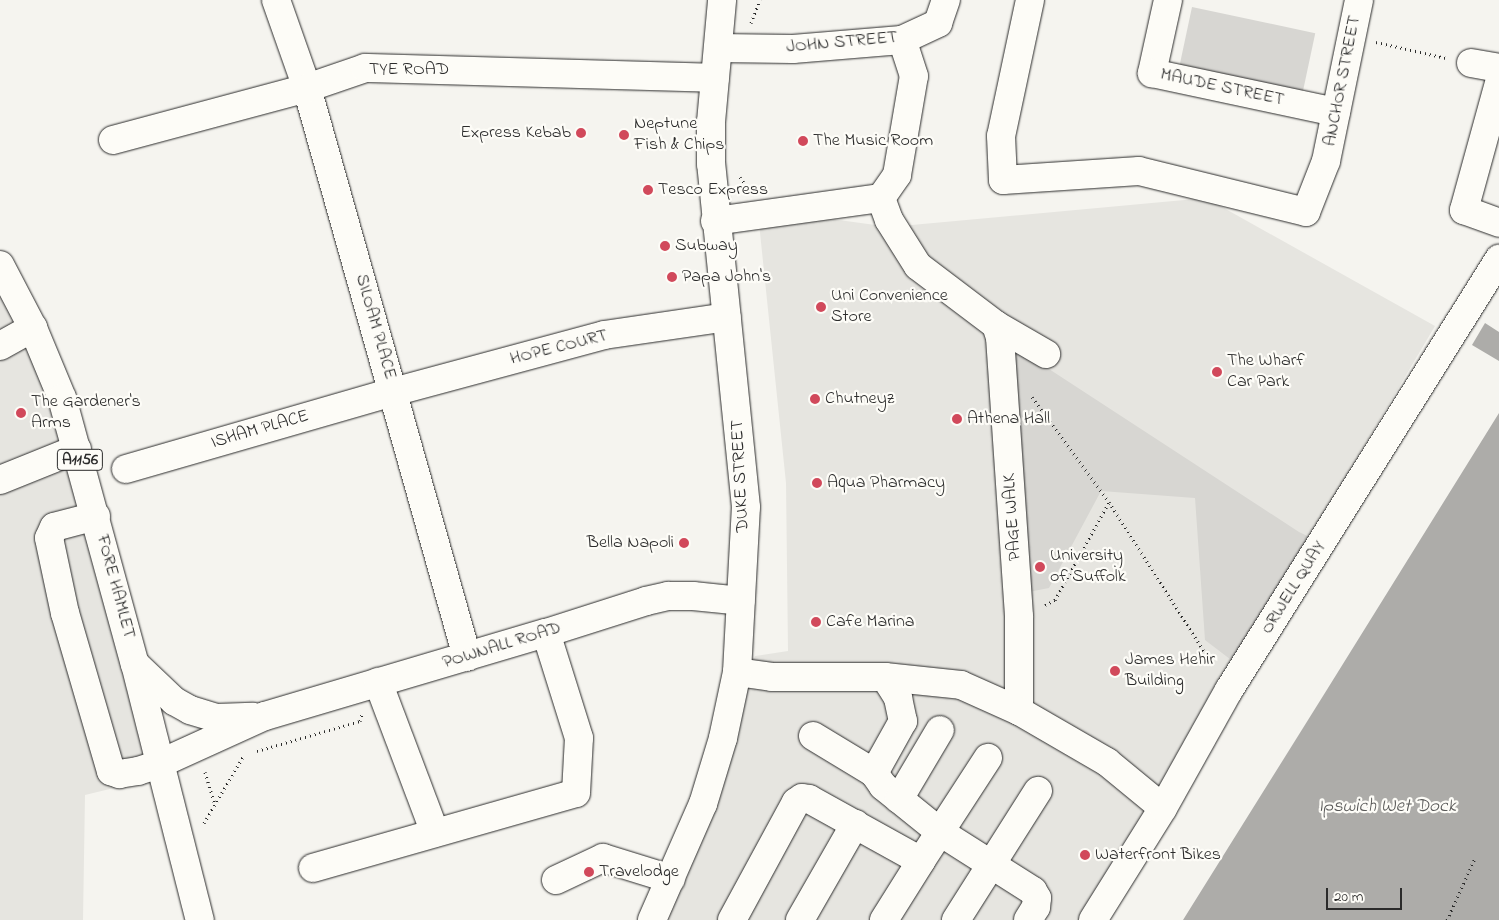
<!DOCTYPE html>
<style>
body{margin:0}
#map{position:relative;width:1499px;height:920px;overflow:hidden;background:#f5f4ef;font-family:"Indie Flower",sans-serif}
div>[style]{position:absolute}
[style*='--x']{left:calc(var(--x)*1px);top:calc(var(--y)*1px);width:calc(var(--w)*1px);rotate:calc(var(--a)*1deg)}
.built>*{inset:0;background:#e6e5e0}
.green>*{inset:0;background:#d7d6d2;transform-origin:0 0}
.water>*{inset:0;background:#adaca9}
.path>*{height:3px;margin-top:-1.5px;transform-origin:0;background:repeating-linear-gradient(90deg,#2b2b2b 0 1px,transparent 0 5px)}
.roads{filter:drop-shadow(0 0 1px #2b2b2b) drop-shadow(0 0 1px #2b2b2b)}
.minor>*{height:28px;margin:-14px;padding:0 14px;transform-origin:14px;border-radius:14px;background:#fdfcf7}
.major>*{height:28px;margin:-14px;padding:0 14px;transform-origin:14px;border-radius:14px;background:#fdfcf7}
.dots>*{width:14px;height:14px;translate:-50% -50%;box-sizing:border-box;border:2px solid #fdfcf7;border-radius:50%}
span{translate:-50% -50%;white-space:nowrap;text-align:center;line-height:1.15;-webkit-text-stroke:4.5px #fdfcf7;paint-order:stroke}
.shield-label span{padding:1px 4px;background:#fdfcf7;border:1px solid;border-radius:4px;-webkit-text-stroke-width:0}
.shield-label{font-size:16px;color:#2b2b2b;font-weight:700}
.street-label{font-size:18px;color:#2b2b2b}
.poi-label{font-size:18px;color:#2b2b2b}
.left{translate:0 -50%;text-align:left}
.right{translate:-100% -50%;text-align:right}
.water-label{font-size:19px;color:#585857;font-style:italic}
.scale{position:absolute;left:1326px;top:888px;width:76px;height:22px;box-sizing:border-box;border:2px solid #2b2b2b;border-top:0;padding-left:6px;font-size:15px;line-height:18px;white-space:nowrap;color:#2b2b2b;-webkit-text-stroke:4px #fdfcf7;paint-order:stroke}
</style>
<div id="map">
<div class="built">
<i style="clip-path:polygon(1206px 198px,1435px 326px,1085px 920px,655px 920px,693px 844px,755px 656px,788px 651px,786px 483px,759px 223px,802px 215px,890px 227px)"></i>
<i style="clip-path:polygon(0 265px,33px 328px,135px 664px,147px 780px,85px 795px,83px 920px,0 920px)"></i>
</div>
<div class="green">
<i style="left:1192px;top:7px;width:126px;height:60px;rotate:12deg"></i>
<i style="clip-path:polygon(1000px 337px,1299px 532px,1322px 543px,1243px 669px,1205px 640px,1195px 498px,1101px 491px,1049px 588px,1018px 594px)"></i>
</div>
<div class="water">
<i style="clip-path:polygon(1485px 323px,1499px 332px,1499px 361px,1472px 345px)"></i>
<i style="clip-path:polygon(1499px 413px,1499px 920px,1183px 920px,1328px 688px)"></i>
</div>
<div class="path">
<i style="--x:751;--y:23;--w:25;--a:-69"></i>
<i style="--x:1376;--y:42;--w:72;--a:12.9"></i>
<i style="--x:740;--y:177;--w:16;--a:55"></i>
<i style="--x:1032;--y:397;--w:130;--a:53.7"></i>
<i style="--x:1109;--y:502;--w:193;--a:57.5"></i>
<i style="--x:1045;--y:605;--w:11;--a:-27"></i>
<i style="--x:1055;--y:600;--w:112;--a:-61.1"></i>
<i style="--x:257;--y:751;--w:107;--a:-16.2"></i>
<i style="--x:360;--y:721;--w:7;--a:-74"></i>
<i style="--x:205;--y:772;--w:34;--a:73"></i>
<i style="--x:204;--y:823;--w:79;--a:-59.5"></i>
<i style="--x:1447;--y:920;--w:68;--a:-65.7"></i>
</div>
<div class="roads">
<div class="minor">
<i style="--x:276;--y:0;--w:93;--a:70.6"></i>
<i style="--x:307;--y:88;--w:591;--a:74.29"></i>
<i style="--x:1030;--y:0;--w:139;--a:102"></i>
<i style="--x:1001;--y:136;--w:44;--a:87.4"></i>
<i style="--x:1003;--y:180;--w:136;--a:-3.8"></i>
<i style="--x:1139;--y:171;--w:172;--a:13.8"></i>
<i style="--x:1306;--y:212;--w:55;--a:-68.6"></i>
<i style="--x:1326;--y:161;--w:164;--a:-78.4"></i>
<i style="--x:1168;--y:0;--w:75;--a:102.4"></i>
<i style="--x:1152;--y:73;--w:188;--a:12"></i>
<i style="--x:718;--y:48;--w:75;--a:0.8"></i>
<i style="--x:793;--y:49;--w:109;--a:-4.7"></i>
<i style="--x:902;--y:40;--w:40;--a:-25"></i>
<i style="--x:938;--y:23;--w:24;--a:-71"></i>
<i style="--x:1471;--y:63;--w:28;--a:10"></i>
<i style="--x:1499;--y:83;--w:132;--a:105.4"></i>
<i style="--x:1464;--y:210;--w:37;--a:20"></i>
<i style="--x:113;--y:140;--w:201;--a:-15"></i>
<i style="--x:307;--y:88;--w:61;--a:-19"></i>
<i style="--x:365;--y:68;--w:350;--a:1.6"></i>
<i style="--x:881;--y:198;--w:23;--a:70"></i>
<i style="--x:889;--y:220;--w:54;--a:57.8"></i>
<i style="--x:918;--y:266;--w:98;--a:37.1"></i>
<i style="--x:996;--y:325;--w:58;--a:30.1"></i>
<i style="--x:715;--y:221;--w:168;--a:-7.9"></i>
<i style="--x:881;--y:198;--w:28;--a:-55"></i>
<i style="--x:897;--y:175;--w:100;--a:-80.3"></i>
<i style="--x:914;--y:76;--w:38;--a:-108"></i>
<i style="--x:996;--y:325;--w:13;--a:72"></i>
<i style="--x:1000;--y:337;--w:281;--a:86.1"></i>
<i style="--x:1019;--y:617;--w:94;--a:90"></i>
<i style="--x:0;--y:346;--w:38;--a:-29"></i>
<i style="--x:126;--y:469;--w:278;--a:-16.1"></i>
<i style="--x:393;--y:392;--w:219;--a:-15.1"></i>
<i style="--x:604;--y:335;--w:124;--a:-8.3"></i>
<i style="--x:0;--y:480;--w:83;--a:-21.9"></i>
<i style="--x:96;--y:516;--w:43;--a:165.3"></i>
<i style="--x:54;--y:527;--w:12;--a:114"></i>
<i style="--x:49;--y:538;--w:77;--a:78"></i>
<i style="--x:65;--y:613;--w:165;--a:73.8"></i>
<i style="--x:111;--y:771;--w:9;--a:21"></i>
<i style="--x:119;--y:774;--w:19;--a:-9"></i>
<i style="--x:138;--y:771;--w:22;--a:-18"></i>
<i style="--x:159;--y:764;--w:116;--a:-24.4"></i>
<i style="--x:265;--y:716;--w:293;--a:-16.5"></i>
<i style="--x:546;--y:633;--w:105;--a:-17.7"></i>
<i style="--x:646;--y:601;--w:23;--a:-13"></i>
<i style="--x:668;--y:596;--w:25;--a:0"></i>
<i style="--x:693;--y:596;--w:48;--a:5.9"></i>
<i style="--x:135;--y:664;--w:54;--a:43.5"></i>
<i style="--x:174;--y:701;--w:18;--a:29"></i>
<i style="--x:190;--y:710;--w:28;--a:17"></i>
<i style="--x:217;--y:718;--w:36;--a:-2"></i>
<i style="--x:737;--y:672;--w:35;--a:8"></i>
<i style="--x:772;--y:677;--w:113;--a:0"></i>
<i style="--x:885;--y:677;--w:25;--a:58"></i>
<i style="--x:898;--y:698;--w:24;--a:78"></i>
<i style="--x:903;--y:721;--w:60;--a:119.1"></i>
<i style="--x:874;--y:773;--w:16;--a:55"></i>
<i style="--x:883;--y:786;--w:73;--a:38.9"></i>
<i style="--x:940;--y:832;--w:110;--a:32.4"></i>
<i style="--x:1033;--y:891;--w:8;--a:60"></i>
<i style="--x:1037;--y:898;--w:9;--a:96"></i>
<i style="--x:1036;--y:907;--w:15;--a:122"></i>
<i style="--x:885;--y:677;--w:76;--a:6"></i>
<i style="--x:961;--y:685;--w:64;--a:24.1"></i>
<i style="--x:1019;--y:711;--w:102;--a:30.1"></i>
<i style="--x:1107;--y:762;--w:72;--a:39.4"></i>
<i style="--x:378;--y:682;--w:161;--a:69.3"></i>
<i style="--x:813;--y:736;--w:71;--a:31.2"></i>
<i style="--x:899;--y:799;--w:80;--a:-59.3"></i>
<i style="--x:313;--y:868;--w:273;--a:-15.9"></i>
<i style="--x:576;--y:793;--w:55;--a:-86.9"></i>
<i style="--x:579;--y:738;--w:110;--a:-107.4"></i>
<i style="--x:556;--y:880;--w:52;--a:-25.1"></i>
<i style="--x:603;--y:858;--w:71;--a:17.2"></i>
<i style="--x:732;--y:920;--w:134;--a:-61.5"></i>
<i style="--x:796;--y:802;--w:7;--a:-34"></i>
<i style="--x:802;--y:798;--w:7;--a:8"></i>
<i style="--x:809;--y:799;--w:128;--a:29"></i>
<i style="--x:921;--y:861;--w:123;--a:-57"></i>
<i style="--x:800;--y:920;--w:111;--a:-60.2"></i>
<i style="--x:884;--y:920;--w:70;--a:-57.9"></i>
<i style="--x:956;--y:920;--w:153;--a:-57.6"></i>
<i style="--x:1093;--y:920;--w:132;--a:-58"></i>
<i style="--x:1163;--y:808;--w:135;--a:-60.8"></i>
<i style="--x:1229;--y:690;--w:509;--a:-57.93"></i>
</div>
<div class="major">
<i style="--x:0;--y:265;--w:71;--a:62.4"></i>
<i style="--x:33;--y:328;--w:76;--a:67.5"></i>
<i style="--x:62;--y:398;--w:276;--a:74.7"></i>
<i style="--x:135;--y:664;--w:264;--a:75.8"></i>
<i style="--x:652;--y:920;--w:127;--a:-66.3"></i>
<i style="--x:703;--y:804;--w:69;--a:-73.1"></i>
<i style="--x:723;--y:738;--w:67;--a:-78"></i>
<i style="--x:737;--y:672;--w:165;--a:-86.9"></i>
<i style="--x:746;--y:507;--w:345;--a:-95.8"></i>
<i style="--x:711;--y:164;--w:42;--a:-90"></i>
<i style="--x:711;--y:122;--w:122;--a:-84.8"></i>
</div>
</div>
<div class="dots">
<i style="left:581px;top:133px;background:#d1495b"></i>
<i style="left:624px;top:135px;background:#d1495b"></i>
<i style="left:803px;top:141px;background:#d1495b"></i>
<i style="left:648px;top:190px;background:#d1495b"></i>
<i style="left:665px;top:246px;background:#d1495b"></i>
<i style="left:672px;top:277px;background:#d1495b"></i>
<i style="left:821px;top:307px;background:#d1495b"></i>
<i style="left:1217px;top:372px;background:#d1495b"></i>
<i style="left:815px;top:399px;background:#d1495b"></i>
<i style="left:21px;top:413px;background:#d1495b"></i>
<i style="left:957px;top:419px;background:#d1495b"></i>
<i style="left:817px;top:483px;background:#d1495b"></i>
<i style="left:684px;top:543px;background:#d1495b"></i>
<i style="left:1040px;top:567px;background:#d1495b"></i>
<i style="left:816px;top:622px;background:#d1495b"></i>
<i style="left:1115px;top:671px;background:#d1495b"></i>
<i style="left:1085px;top:855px;background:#d1495b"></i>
<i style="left:589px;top:872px;background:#d1495b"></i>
</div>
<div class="shield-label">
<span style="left:80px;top:460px">A1156</span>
</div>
<div class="street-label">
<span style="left:842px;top:43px;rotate:-5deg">JOHN STREET</span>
<span style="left:409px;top:70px">TYE ROAD</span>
<span style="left:1343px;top:81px;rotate:-79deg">ANCHOR STREET</span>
<span style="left:1222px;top:88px;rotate:12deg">MAUDE STREET</span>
<span style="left:375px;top:327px;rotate:74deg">SILOAM PLACE</span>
<span style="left:559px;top:348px;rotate:-14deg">HOPE COURT</span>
<span style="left:260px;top:430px;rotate:-16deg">ISHAM PLACE</span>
<span style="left:741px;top:476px;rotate:-93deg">DUKE STREET</span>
<span style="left:1013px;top:517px;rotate:-94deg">PAGE WALK</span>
<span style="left:115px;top:587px;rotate:75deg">FORE HAMLET</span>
<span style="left:1294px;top:588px;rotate:-58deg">ORWELL QUAY</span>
<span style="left:502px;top:646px;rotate:-17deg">POWNALL ROAD</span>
</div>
<div class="poi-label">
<span class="left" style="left:634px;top:135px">Neptune<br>Fish &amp; Chips</span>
<span class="right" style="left:571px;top:133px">Express Kebab</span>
<span class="left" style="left:813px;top:141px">The Music Room</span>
<span class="left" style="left:658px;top:190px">Tesco Express</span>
<span class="left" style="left:675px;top:246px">Subway</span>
<span class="left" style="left:682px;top:277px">Papa John's</span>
<span class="left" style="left:831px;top:307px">Uni Convenience<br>Store</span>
<span class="left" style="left:1227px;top:372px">The Wharf<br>Car Park</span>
<span class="left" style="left:825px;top:399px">Chutneyz</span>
<span class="left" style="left:31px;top:413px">The Gardener's<br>Arms</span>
<span class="left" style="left:967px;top:419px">Athena Hall</span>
<span class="left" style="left:827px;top:483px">Aqua Pharmacy</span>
<span class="right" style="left:674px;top:543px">Bella Napoli</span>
<span class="left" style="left:1050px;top:567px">University<br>of Suffolk</span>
<span class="left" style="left:826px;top:622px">Cafe Marina</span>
<span class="left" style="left:1125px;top:671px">James Hehir<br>Building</span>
<span class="left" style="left:1095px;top:855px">Waterfront Bikes</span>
<span class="left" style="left:599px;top:872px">Travelodge</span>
</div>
<div class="water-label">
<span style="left:1387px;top:807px">Ipswich Wet Dock</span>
</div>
<div class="scale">20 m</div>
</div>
